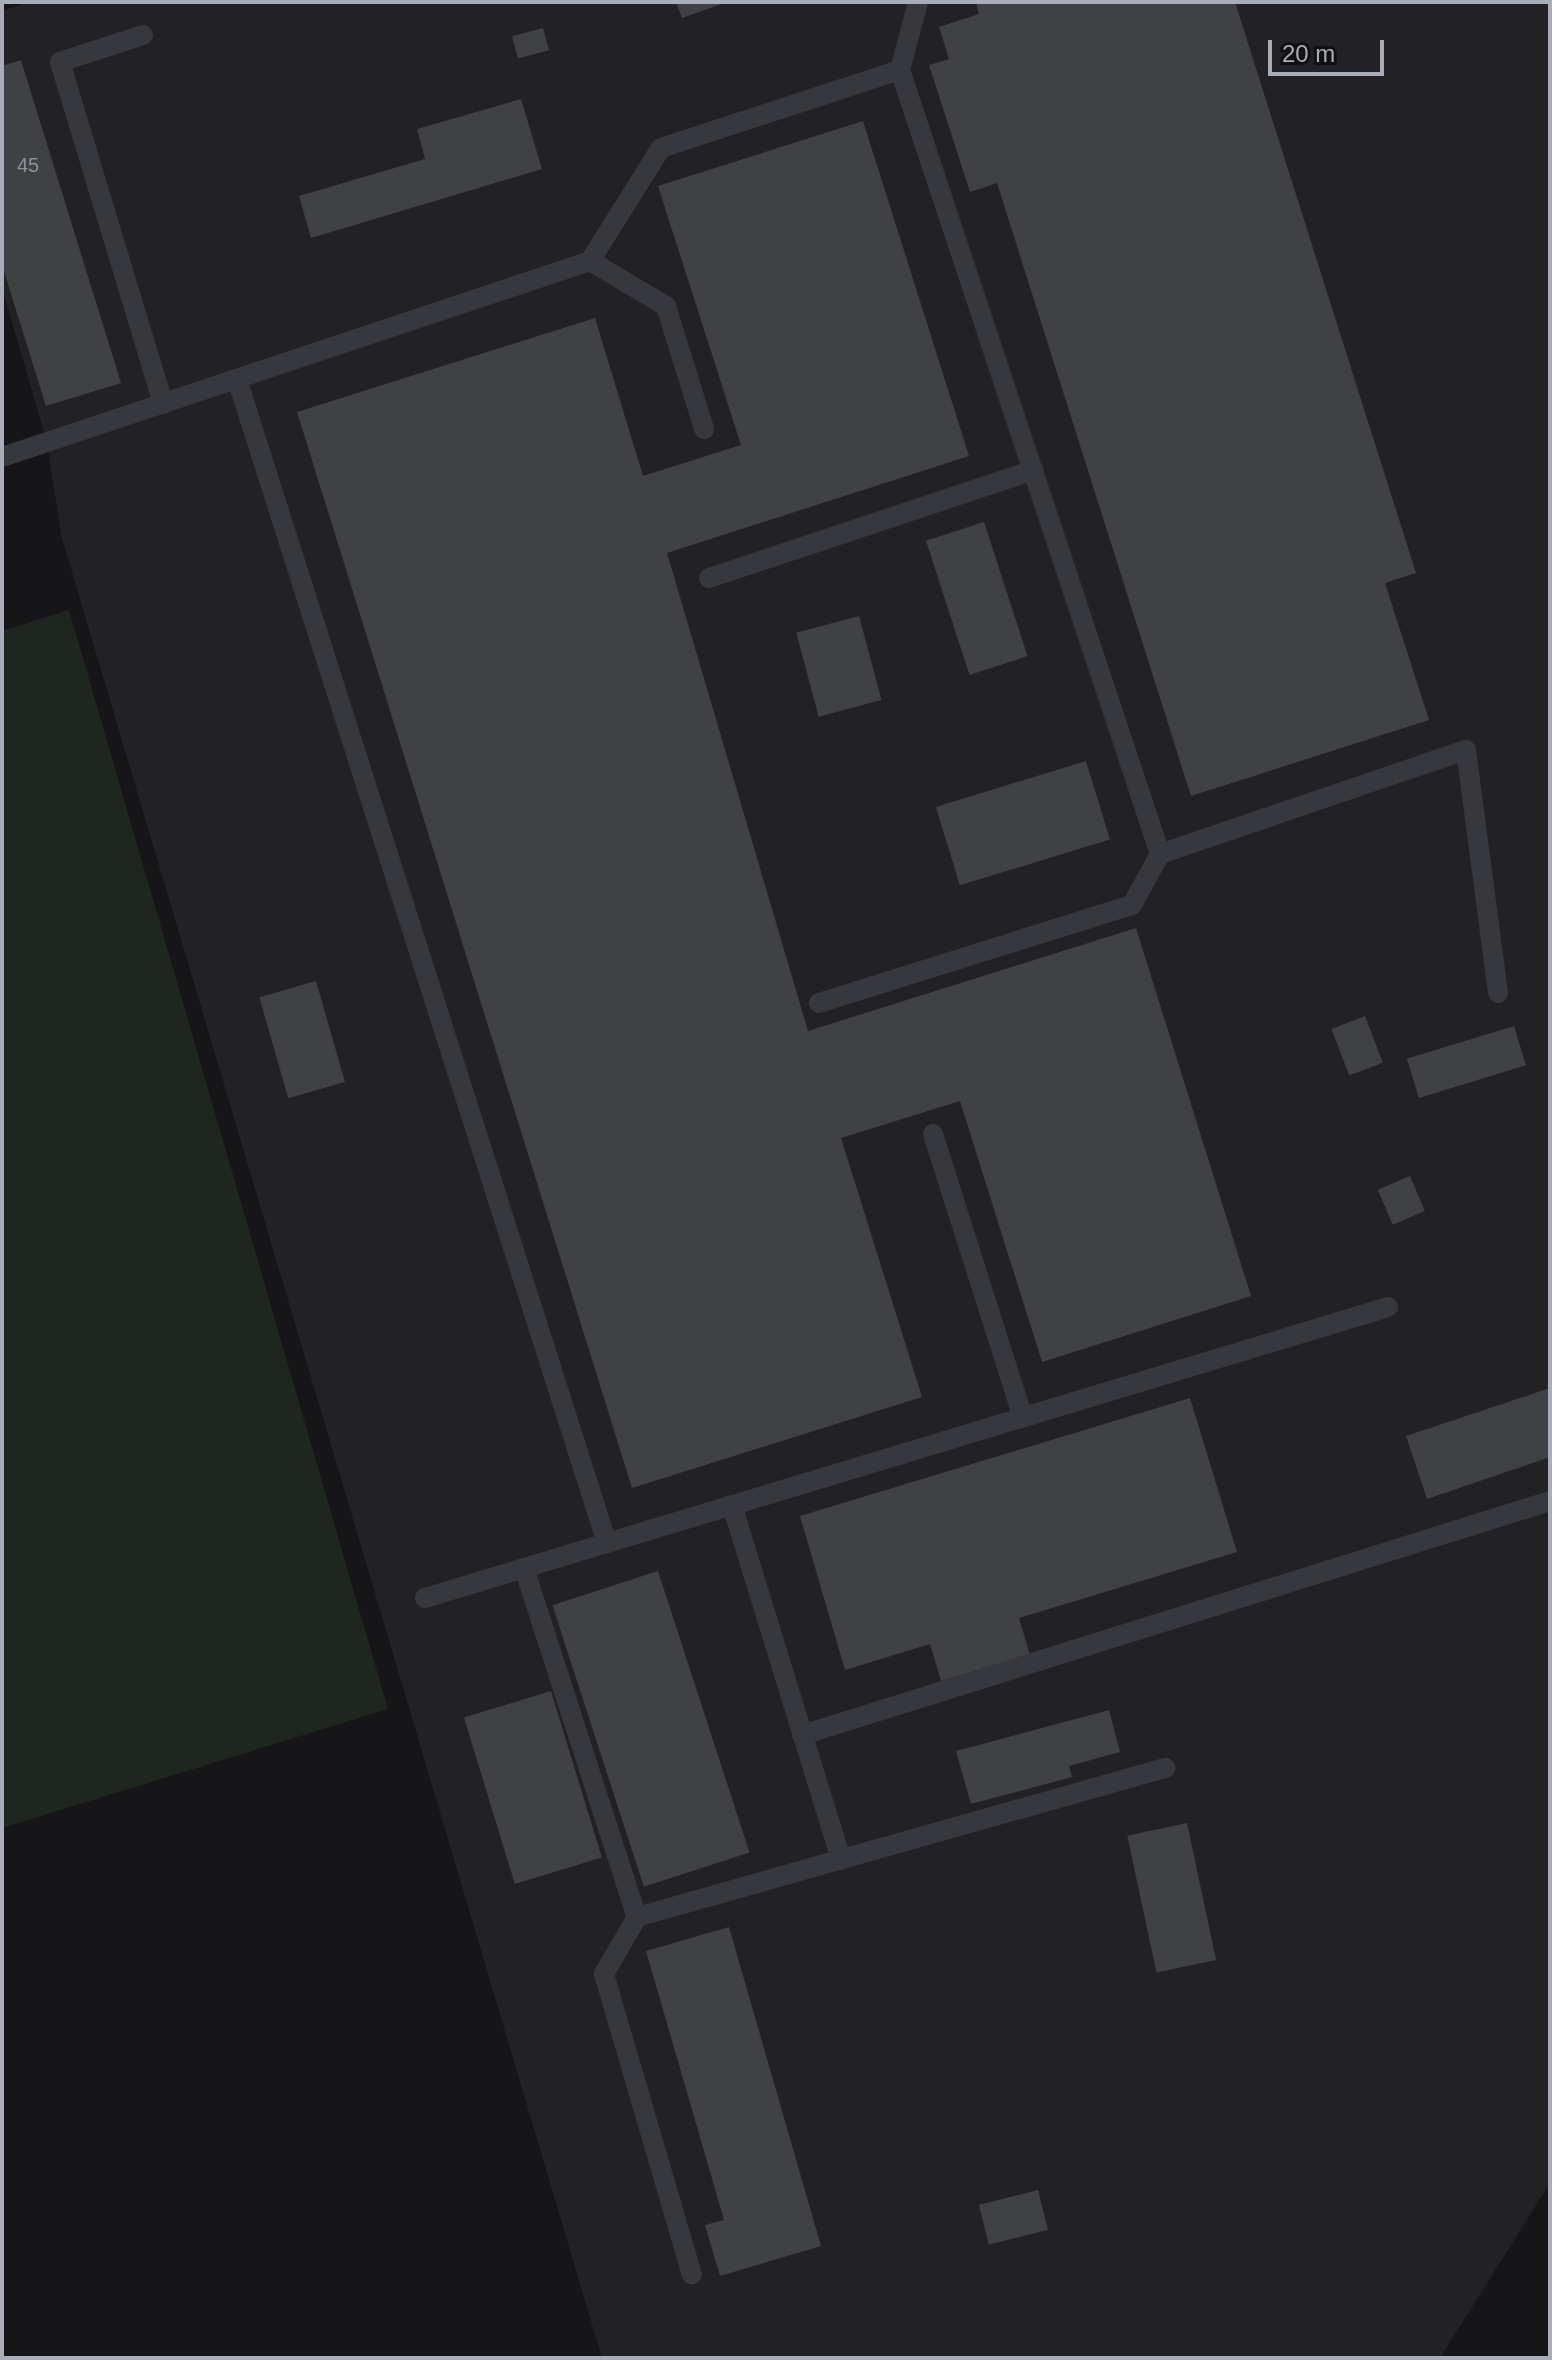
<!DOCTYPE html>
<style>
body{margin:0}
#map{position:relative;width:1552px;height:2360px;overflow:hidden;background:#161618;font-family:Helvetica,sans-serif}
div>[style]{position:absolute}
[style*='--x']{left:calc(var(--x)*1px);top:calc(var(--y)*1px);width:calc(var(--w)*1px);rotate:calc(var(--a)*1deg)}
.built>*{inset:0;background:#222225}
.green>*{inset:0;background:#1e261f}
.building>*{inset:0;background:#404145;transform-origin:0 0}
.lane>*{height:20px;margin:-10px;padding:0 10px;transform-origin:10px;border-radius:10px;background:#37383d}
span{translate:-50% -50%;white-space:nowrap;text-align:center;line-height:1.15;-webkit-text-stroke:8px #111113;paint-order:stroke}
.number-label{font-size:20px;color:#8e929b}
.number-label span{-webkit-text-stroke-width:0}
.frame{position:absolute;inset:0;border:4px solid #a8adb8;pointer-events:none}
.scale{position:absolute;left:1268px;top:40px;width:116px;height:36px;box-sizing:border-box;border:4px solid #a8adb8;border-top:0;padding-left:10px;font-size:24px;line-height:28px;white-space:nowrap;color:#a8adb8;-webkit-text-stroke:6px #111113;paint-order:stroke}
</style>
<div id="map">
<div class="built">
<i style="clip-path:polygon(30px 2px,1550px 2px,1550px 2183px,1440px 2358px,602px 2358px,61px 535px,47px 442px,2px 288px,2px 11px)"></i>
</div>
<div class="green">
<i style="clip-path:polygon(69px 610px,388px 1709px,2px 1828px,2px 631px)"></i>
</div>
<div class="building">
<i style="clip-path:polygon(676px 2px,727px 2px,682px 18px)"></i>
<i style="clip-path:polygon(976px 2px,1235px 2px,1416px 573px,1385px 583px,1429px 720px,1191px 796px,997px 183px,970px 192px,929px 65px,949px 59px,939px 27px,979px 14px)"></i>
<i style="left:543px;top:28px;width:23px;height:32px;rotate:75deg"></i>
<i style="clip-path:polygon(21px 60px,121px 383px,46px 406px,2px 265px,2px 66px)"></i>
<i style="clip-path:polygon(521px 99px,542px 169px,311px 238px,299px 196px,425px 159px,417px 129px)"></i>
<i style="clip-path:polygon(863px 121px,969px 456px,667px 553px,808px 1031px,1136px 928px,1251px 1296px,1042px 1362px,960px 1101px,841px 1138px,922px 1397px,632px 1488px,297px 412px,595px 318px,643px 476px,741px 445px,658px 186px)"></i>
<i style="left:984px;top:522px;width:141px;height:61px;rotate:72deg"></i>
<i style="left:859px;top:616px;width:87px;height:65px;rotate:75deg"></i>
<i style="left:1086px;top:761px;width:82px;height:157px;rotate:73deg"></i>
<i style="left:316px;top:981px;width:105px;height:59px;rotate:74deg"></i>
<i style="left:1365px;top:1016px;width:50px;height:36px;rotate:69deg"></i>
<i style="left:1514px;top:1026px;width:41px;height:112px;rotate:73deg"></i>
<i style="left:1410px;top:1176px;width:38px;height:35px;rotate:67deg"></i>
<i style="clip-path:polygon(1550px 1388px,1550px 1457px,1427px 1499px,1406px 1436px)"></i>
<i style="clip-path:polygon(1190px 1398px,1237px 1552px,1019px 1618px,1030px 1655px,941px 1681px,930px 1644px,845px 1670px,800px 1516px)"></i>
<i style="left:658px;top:1571px;width:296px;height:111px;rotate:72deg"></i>
<i style="left:551px;top:1691px;width:174px;height:91px;rotate:73deg"></i>
<i style="clip-path:polygon(1109px 1710px,1120px 1752px,1069px 1766px,1072px 1777px,971px 1804px,956px 1751px)"></i>
<i style="left:1187px;top:1823px;width:140px;height:61px;rotate:78deg"></i>
<i style="clip-path:polygon(729px 1927px,821px 2246px,720px 2276px,705px 2225px,724px 2220px,646px 1951px)"></i>
<i style="left:1038px;top:2190px;width:41px;height:61px;rotate:76deg"></i>
</div>
<div class="lane">
<i style="--x:143;--y:35;--w:87;--a:162"></i>
<i style="--x:60;--y:62;--w:357;--a:73.2"></i>
<i style="--x:900;--y:70;--w:70;--a:-75.2"></i>
<i style="--x:590;--y:261;--w:88;--a:30.6"></i>
<i style="--x:666;--y:306;--w:129;--a:72.8"></i>
<i style="--x:237;--y:379;--w:1221;--a:72.37"></i>
<i style="--x:2;--y:457;--w:620;--a:-18.43"></i>
<i style="--x:590;--y:261;--w:133;--a:-57.9"></i>
<i style="--x:661;--y:148;--w:251;--a:-18.1"></i>
<i style="--x:900;--y:70;--w:826;--a:71.65"></i>
<i style="--x:1160;--y:854;--w:323;--a:-18.8"></i>
<i style="--x:1466;--y:750;--w:245;--a:82.5"></i>
<i style="--x:709;--y:578;--w:342;--a:-18.4"></i>
<i style="--x:819;--y:1003;--w:328;--a:-17.4"></i>
<i style="--x:1132;--y:905;--w:58;--a:-61.2"></i>
<i style="--x:933;--y:1134;--w:297;--a:72.4"></i>
<i style="--x:732;--y:1505;--w:371;--a:72.9"></i>
<i style="--x:524;--y:1568;--w:367;--a:72.1"></i>
<i style="--x:637;--y:1917;--w:549;--a:-15.76"></i>
<i style="--x:425;--y:1598;--w:1006;--a:-16.81"></i>
<i style="--x:802;--y:1735;--w:784;--a:-17.37"></i>
<i style="--x:637;--y:1917;--w:66;--a:120.1"></i>
<i style="--x:604;--y:1974;--w:313;--a:73.7"></i>
</div>
<div class="number-label">
<span style="left:28px;top:165px">45</span>
</div>
<div class="frame"></div>
<div class="scale">20 m</div>
</div>
